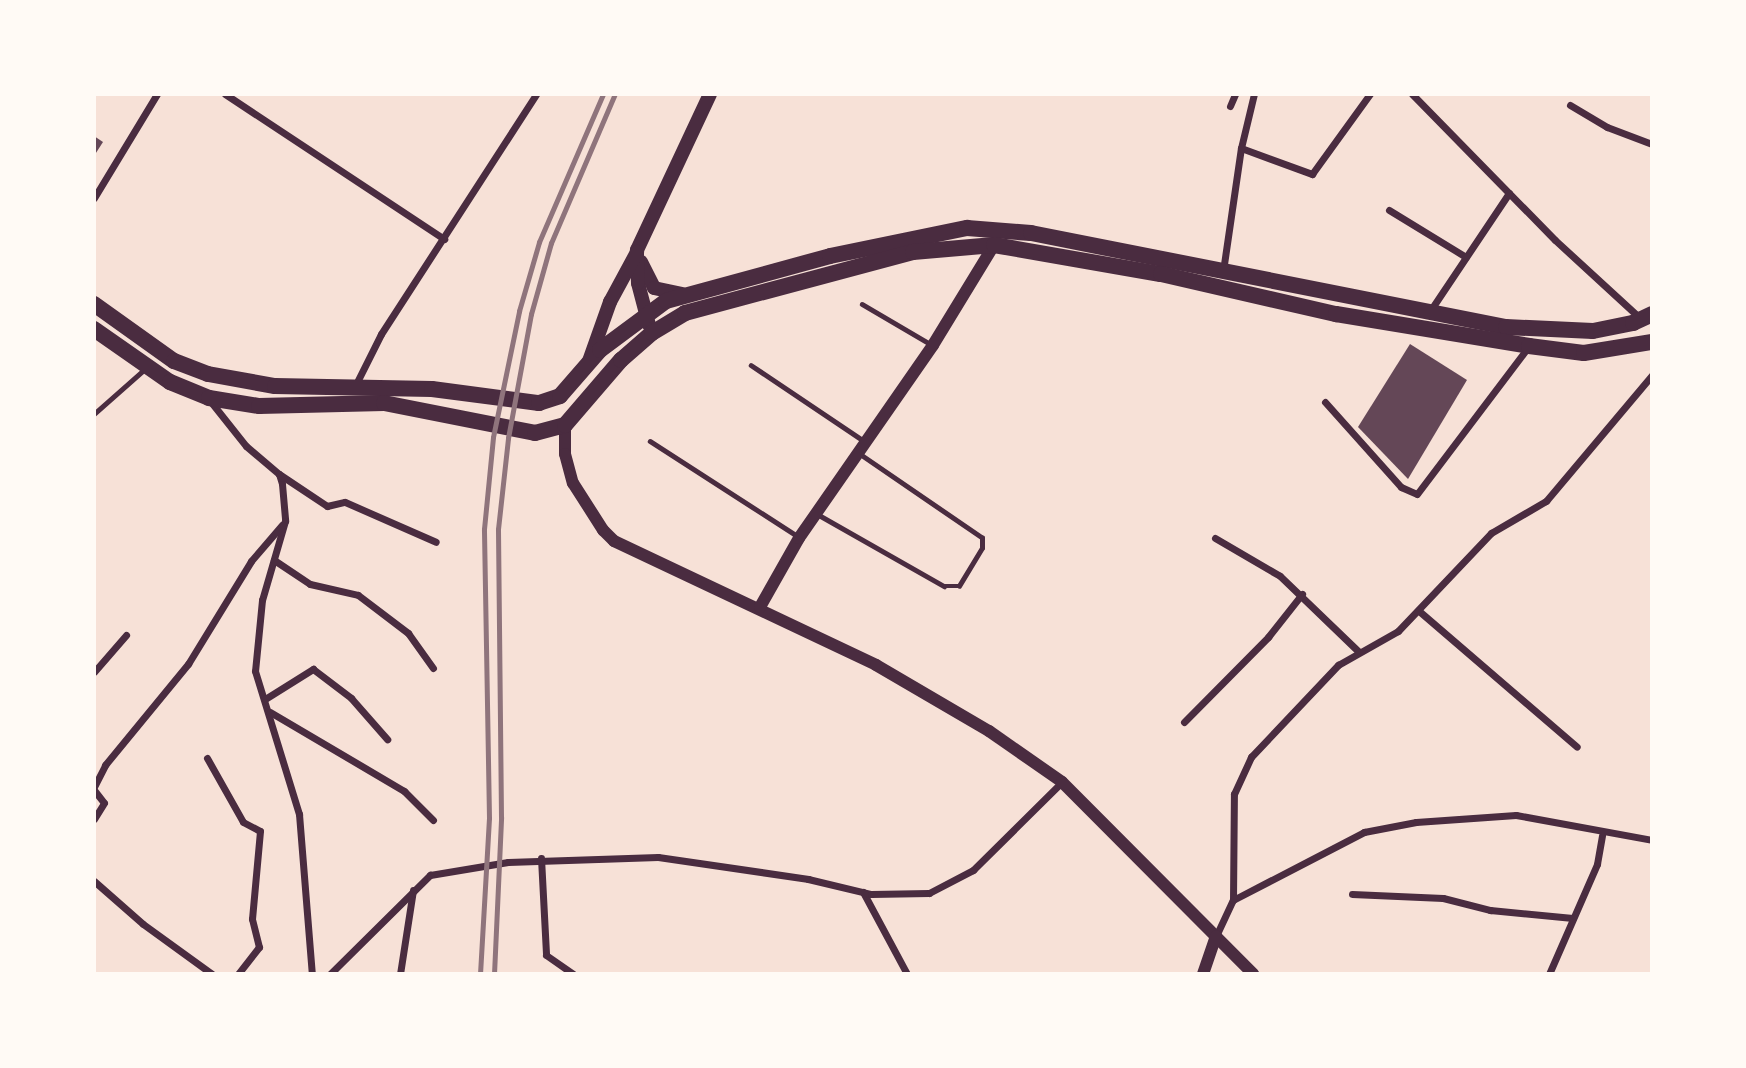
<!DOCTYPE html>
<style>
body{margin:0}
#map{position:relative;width:1746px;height:1068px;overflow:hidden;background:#f7e1d7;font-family:"PT Serif",serif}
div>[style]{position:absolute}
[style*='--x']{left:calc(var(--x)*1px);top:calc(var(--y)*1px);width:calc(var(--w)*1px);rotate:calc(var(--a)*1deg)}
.building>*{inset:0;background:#644757}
.service>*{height:4.5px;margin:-2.25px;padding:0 2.25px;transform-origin:2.25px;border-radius:2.25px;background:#4a2c40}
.minor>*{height:7px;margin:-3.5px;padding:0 3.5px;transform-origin:3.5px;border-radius:3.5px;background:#4a2c40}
.tertiary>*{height:12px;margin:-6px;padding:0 6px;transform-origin:6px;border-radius:6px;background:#4a2c40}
.primary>*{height:14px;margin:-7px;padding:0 7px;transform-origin:7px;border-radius:7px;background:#4a2c40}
.trunk>*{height:16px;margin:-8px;padding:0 8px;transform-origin:8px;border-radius:8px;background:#4a2c40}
.rail>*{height:5px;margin:-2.5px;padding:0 2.5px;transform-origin:2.5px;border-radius:2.5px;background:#8f747c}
span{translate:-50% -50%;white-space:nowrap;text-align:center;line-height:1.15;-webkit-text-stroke:7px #fffaf5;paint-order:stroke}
.frame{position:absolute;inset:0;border:96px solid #fffaf5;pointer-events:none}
</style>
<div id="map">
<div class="building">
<i style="clip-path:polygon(94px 136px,103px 142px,94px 156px)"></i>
<i style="clip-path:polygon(1410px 344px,1467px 380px,1408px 479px,1358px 427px)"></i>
</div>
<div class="service">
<i style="--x:862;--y:304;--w:81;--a:30.4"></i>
<i style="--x:751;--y:365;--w:136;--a:33.9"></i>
<i style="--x:94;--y:414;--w:69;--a:-41.5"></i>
<i style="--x:650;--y:441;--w:177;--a:32.8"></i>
<i style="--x:819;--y:515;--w:144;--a:29.6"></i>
<i style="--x:944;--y:586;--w:15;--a:0"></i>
<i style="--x:959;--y:586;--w:44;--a:-58.8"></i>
<i style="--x:982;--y:548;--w:10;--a:-90"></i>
<i style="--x:982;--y:538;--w:150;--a:-145.6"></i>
</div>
<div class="minor">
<i style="--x:225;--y:94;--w:263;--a:33.5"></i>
<i style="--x:1412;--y:94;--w:204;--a:45.6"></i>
<i style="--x:1555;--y:240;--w:117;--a:42.6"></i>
<i style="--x:1570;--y:105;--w:43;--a:30.7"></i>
<i style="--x:1607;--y:127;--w:48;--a:20.7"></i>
<i style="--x:1230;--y:106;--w:13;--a:-67"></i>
<i style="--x:1241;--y:148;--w:76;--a:20.1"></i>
<i style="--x:1312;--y:174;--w:99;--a:-54.1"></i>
<i style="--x:94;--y:198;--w:122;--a:-58.8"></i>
<i style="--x:1389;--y:210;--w:90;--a:31.4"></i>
<i style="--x:1223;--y:271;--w:124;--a:-81.7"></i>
<i style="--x:1241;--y:148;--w:56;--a:-76.5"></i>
<i style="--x:1430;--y:311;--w:142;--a:-56.2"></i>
<i style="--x:355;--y:386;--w:58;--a:-63.4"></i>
<i style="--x:381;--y:334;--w:286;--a:-57.1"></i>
<i style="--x:211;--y:402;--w:56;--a:51.5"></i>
<i style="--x:246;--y:446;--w:43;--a:40.3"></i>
<i style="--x:279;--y:474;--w:10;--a:73"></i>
<i style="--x:282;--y:484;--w:37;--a:85"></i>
<i style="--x:285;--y:521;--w:82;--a:106.2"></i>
<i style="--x:262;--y:600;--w:71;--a:95.6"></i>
<i style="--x:255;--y:671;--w:150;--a:72.9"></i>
<i style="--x:299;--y:814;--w:161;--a:85.4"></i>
<i style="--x:1325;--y:402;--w:114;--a:48.2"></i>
<i style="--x:1401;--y:487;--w:17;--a:24"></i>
<i style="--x:1417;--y:494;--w:184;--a:-52.9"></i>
<i style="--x:279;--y:474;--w:58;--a:33.7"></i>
<i style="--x:327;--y:506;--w:18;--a:-13"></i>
<i style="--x:345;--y:502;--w:99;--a:23.7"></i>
<i style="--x:1215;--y:538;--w:75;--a:30.3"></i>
<i style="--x:1280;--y:576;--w:108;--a:43.9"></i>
<i style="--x:274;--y:560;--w:43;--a:33.7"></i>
<i style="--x:310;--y:584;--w:49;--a:12.9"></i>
<i style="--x:358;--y:595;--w:63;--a:37.2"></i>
<i style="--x:408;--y:633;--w:43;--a:54.5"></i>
<i style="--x:1419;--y:611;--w:208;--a:40.7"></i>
<i style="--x:94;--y:672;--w:49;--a:-49.1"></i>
<i style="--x:265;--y:699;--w:57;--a:-32"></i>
<i style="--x:313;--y:669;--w:48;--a:37.3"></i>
<i style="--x:351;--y:698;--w:55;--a:48.7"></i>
<i style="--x:270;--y:712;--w:156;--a:30.5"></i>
<i style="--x:404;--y:791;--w:41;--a:45"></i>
<i style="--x:1184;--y:722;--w:120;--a:-45.3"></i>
<i style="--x:1268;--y:637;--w:55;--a:-51.7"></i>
<i style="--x:207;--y:758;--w:73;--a:60.6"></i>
<i style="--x:243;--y:822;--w:19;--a:28"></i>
<i style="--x:260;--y:831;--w:88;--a:95.2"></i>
<i style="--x:252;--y:919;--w:29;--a:76"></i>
<i style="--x:259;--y:947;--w:34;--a:128"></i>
<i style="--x:94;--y:787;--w:25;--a:-63"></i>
<i style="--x:105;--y:765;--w:131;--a:-50.6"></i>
<i style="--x:188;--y:664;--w:121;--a:-58.5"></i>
<i style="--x:251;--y:561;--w:48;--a:-49.3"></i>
<i style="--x:94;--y:790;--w:16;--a:52"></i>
<i style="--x:104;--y:803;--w:19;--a:122"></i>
<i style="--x:541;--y:858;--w:97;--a:87"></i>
<i style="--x:546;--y:955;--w:33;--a:35"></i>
<i style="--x:94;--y:881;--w:65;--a:41.3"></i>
<i style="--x:143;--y:924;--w:85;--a:35.9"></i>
<i style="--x:863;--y:892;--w:93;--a:61.8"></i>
<i style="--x:1352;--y:894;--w:91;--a:2.5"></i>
<i style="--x:1443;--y:898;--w:49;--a:14.3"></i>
<i style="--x:1490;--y:910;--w:83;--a:5.5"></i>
<i style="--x:1233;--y:900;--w:148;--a:-27.4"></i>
<i style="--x:1364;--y:832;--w:53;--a:-10.9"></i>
<i style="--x:1416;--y:822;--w:100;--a:-4"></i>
<i style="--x:1516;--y:815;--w:138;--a:10.4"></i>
<i style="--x:1216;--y:936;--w:40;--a:-65"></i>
<i style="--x:1233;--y:900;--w:106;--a:-89.5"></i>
<i style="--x:1234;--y:794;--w:41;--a:-65.3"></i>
<i style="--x:1251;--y:757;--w:127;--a:-46.6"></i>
<i style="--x:1338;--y:665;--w:69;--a:-29.5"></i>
<i style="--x:1398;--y:631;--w:135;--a:-46.5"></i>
<i style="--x:1491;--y:533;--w:64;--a:-30.2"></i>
<i style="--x:1546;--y:501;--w:165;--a:-49.9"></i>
<i style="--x:330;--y:974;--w:141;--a:-44.7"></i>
<i style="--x:430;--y:875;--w:79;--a:-9.5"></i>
<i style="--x:508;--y:862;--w:150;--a:-1.9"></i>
<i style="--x:658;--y:857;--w:152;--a:8.3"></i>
<i style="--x:808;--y:879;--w:65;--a:13.4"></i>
<i style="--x:871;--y:894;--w:58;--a:-1"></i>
<i style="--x:929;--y:893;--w:50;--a:-27.6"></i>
<i style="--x:973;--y:870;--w:125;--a:-44.7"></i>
<i style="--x:400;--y:974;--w:85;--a:-81.2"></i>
<i style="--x:1549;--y:974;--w:120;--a:-66.4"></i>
<i style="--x:1597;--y:864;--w:29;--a:-80"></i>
</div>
<div class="tertiary">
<i style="--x:565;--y:425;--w:29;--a:90"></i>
<i style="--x:565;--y:454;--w:30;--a:75"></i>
<i style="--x:573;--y:483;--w:56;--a:57.4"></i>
<i style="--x:603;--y:530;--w:16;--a:45"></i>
<i style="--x:614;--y:541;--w:290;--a:25.3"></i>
<i style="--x:876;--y:665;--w:131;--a:30.3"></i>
<i style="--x:989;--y:731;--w:89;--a:34.9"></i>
<i style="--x:1062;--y:782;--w:271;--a:45.1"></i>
<i style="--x:760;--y:607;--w:79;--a:-60.5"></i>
<i style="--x:799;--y:538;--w:235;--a:-55.2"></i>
<i style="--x:933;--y:345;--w:117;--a:-58.6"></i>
<i style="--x:1203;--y:974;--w:40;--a:-71.1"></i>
</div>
<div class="primary">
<i style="--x:641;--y:262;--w:29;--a:63"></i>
<i style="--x:654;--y:288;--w:29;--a:12"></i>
<i style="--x:649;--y:325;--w:43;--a:-104.7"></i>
<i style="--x:638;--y:283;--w:33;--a:-92"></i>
<i style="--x:637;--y:250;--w:172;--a:-64.9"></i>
<i style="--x:589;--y:361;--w:63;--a:-70.4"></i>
<i style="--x:610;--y:302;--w:57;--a:-61.6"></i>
</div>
<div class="trunk">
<i style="--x:94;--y:304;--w:98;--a:35.5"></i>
<i style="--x:174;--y:361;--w:36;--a:21"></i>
<i style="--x:208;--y:374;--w:68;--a:10.2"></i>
<i style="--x:275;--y:386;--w:157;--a:1.1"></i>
<i style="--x:432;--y:389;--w:108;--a:7.5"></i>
<i style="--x:539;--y:403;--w:22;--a:-18"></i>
<i style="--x:560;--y:396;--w:61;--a:-49"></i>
<i style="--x:600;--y:350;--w:82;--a:-36.6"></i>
<i style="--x:666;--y:301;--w:170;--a:-15.3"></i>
<i style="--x:830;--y:256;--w:140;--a:-11.6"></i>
<i style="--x:967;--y:228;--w:64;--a:4.5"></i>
<i style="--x:1031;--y:233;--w:484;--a:11.2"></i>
<i style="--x:1506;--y:327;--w:87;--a:2.6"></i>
<i style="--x:1593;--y:331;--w:41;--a:-11.3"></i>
<i style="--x:1633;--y:323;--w:21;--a:-25"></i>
<i style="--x:94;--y:329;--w:93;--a:34.9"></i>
<i style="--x:170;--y:382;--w:42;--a:22.3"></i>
<i style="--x:209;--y:398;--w:51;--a:9.1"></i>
<i style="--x:259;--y:406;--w:125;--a:-1.4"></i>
<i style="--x:384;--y:403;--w:154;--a:11.2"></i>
<i style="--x:535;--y:433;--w:31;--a:-15"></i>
<i style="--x:565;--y:425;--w:86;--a:-49.3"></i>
<i style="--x:621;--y:360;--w:41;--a:-41.1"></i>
<i style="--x:652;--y:333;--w:39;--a:-31"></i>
<i style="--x:685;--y:313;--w:236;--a:-15"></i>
<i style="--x:913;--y:252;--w:81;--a:-4.9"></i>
<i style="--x:994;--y:245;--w:169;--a:9.9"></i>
<i style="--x:1161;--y:274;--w:180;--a:12.9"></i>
<i style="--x:1336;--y:314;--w:196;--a:9.4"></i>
<i style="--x:1529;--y:346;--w:55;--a:7.3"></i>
<i style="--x:1584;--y:353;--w:69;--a:-9.2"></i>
</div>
<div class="rail">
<i style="--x:480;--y:974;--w:156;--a:-86.7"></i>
<i style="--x:489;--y:818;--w:289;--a:-91"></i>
<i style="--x:484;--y:529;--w:92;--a:-84.4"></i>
<i style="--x:493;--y:437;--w:129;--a:-78.3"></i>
<i style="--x:519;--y:311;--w:72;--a:-73.8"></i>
<i style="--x:539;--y:242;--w:161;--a:-66.6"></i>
<i style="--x:494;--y:974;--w:157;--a:-87.4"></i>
<i style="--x:501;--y:817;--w:288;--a:-90.6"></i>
<i style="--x:498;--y:529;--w:92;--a:-83.7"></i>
<i style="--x:508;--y:438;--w:126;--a:-79.5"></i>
<i style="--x:531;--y:314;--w:74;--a:-74.3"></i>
<i style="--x:551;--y:243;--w:162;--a:-66.8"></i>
</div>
<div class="frame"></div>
</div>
